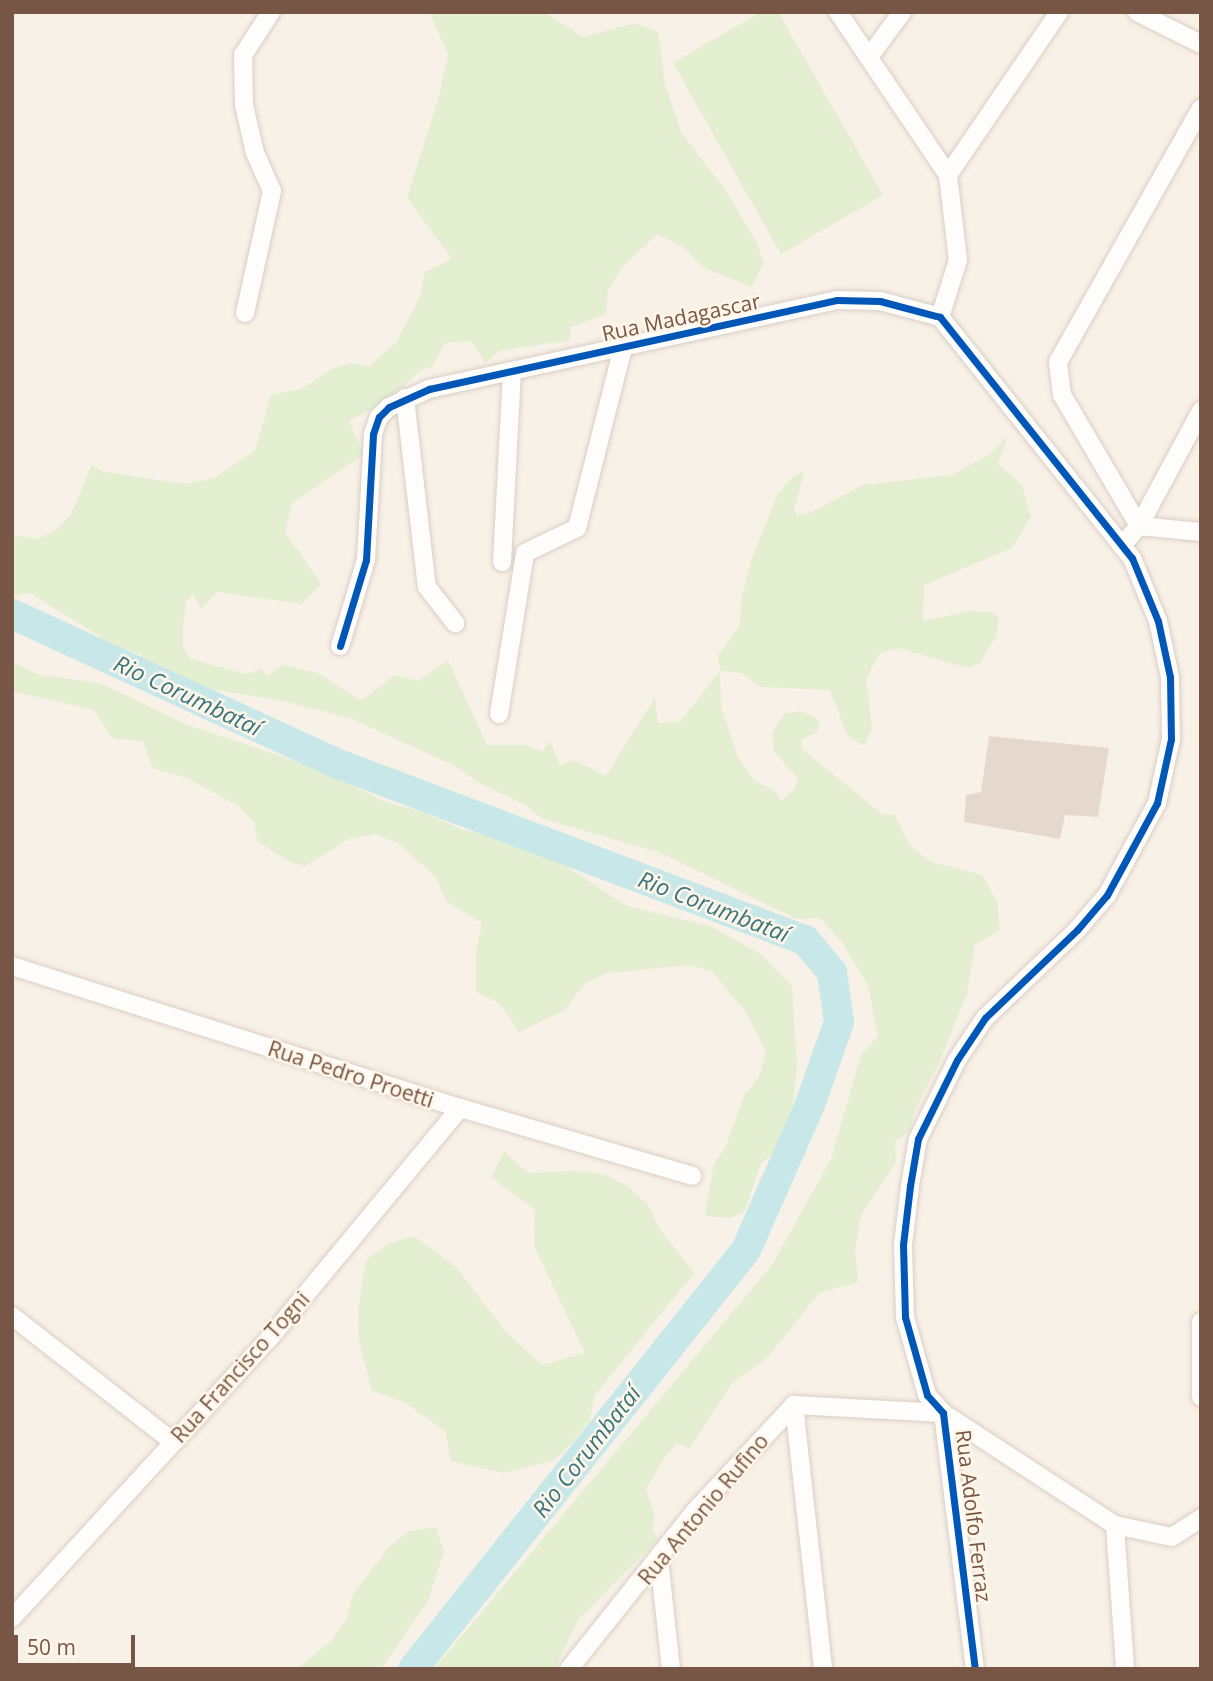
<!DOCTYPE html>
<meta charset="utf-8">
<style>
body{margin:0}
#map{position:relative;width:1213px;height:1681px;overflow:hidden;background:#f8f1e7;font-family:"Open Sans",sans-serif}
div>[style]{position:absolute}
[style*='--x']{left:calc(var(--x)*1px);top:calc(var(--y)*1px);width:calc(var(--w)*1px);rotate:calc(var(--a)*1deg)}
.green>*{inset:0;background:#e3efd0}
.river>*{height:30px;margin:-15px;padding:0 15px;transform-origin:15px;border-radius:15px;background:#c8e7e9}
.building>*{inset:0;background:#e5d9cf}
.roads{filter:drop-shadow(0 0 2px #d9cec6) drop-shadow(0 0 2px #d9cec6)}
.minor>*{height:18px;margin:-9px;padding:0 9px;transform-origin:9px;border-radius:9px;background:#fefdfb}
.cycleway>*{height:7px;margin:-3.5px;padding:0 3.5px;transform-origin:3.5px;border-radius:3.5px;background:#0057b8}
span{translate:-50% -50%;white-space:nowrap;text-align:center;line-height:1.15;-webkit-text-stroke:5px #fff6e9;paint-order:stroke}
.street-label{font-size:21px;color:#785645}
.water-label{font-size:23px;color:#37767f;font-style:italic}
.frame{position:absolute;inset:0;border:14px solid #785645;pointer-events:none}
.scale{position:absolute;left:14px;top:1635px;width:121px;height:32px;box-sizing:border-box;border:4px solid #785645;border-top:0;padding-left:9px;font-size:21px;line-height:24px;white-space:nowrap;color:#785645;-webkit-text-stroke:5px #fff6e9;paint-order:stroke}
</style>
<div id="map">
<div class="green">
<i style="clip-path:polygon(429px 12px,544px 12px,583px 37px,635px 23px,658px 32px,665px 84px,681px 132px,728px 194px,755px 239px,764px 263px,751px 287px,701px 266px,685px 248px,657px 234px,621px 269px,608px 290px,606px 314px,571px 327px,570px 340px,499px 351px,485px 363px,471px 341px,445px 343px,432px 367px,420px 370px,393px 397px,349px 421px,364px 454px,292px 503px,285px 532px,321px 584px,301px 604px,217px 592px,201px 609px,193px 593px,186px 602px,183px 627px,183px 648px,191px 659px,245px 674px,261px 669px,268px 676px,283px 665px,318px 673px,361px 701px,395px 675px,418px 681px,448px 660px,487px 745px,527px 745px,542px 752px,550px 741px,560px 765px,574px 760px,606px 776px,655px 697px,658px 723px,680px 722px,720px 671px,718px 655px,740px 626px,741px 599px,752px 558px,777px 496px,792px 477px,805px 470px,794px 509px,797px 515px,808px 514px,863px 485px,952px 475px,988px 455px,1008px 436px,998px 464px,1022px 485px,1031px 517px,1012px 548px,924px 585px,923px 621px,971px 611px,994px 613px,999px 618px,996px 637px,980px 663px,968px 668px,899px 648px,880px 653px,866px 679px,872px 728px,864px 746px,847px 735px,830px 690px,760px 687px,741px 673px,720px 671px,721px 706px,738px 758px,755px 781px,774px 790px,781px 801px,795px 789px,798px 778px,774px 752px,772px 733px,784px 714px,799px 711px,816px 717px,820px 723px,816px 733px,801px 740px,802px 749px,883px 815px,895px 815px,909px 845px,931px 862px,982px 875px,997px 901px,1000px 930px,975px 945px,967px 994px,939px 1063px,916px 1108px,910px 1130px,895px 1143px,896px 1162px,861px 1215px,855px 1250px,858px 1282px,819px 1293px,766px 1359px,732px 1383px,690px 1448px,677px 1443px,667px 1454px,646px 1489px,655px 1517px,652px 1528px,658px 1540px,578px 1620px,555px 1669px,434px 1669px,772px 1265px,831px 1159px,861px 1055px,878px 1036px,868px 986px,841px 941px,820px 918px,797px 919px,661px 853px,541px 818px,526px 805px,479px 783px,453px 765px,350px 718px,274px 699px,196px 687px,136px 663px,142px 655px,117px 647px,30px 593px,12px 596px,12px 535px,35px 539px,54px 532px,71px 514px,92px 465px,101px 471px,185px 484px,214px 478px,255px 451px,271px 395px,301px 389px,332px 369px,352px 363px,369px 367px,397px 341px,420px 297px,425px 272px,452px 259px,407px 198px,440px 93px,448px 54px)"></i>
<i style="clip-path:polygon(761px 12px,778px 12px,883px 195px,781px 254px,673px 63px)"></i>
<i style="clip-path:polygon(12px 662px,40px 675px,100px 683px,185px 724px,313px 767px,388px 803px,423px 812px,463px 830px,505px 838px,561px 863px,627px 906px,710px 926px,761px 954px,792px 986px,797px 1066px,789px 1142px,761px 1163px,745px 1211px,730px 1218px,705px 1216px,713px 1167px,726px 1146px,744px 1096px,759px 1077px,766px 1051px,745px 1011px,712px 971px,689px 965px,607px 973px,584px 984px,565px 1010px,519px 1032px,499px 1003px,476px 992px,476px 950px,482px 923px,446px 901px,436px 877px,398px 843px,374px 834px,349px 839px,305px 866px,290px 862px,257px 841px,254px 822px,237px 805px,187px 778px,153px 768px,143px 741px,112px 738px,94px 710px,12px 691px)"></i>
<i style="clip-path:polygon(504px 1151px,528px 1173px,577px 1171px,605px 1175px,629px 1187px,648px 1205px,659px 1228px,694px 1273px,595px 1395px,590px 1420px,573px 1442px,555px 1460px,503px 1473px,451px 1461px,445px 1431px,404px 1402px,372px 1391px,359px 1339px,358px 1311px,366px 1260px,388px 1244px,414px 1236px,456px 1267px,505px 1331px,542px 1365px,585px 1353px,534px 1246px,535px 1210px,491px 1177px)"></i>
<i style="clip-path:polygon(436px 1527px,444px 1552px,428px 1601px,381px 1669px,296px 1669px,331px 1641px,347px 1618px,353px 1594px,390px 1546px,409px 1531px)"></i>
</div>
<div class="river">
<i style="--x:12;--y:614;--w:362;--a:24.7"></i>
<i style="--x:341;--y:765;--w:496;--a:20.7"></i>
<i style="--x:805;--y:940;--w:42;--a:49.8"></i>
<i style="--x:832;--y:972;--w:50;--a:82"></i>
<i style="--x:839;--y:1022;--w:90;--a:109.4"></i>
<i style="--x:809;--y:1107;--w:156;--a:113.8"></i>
<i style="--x:746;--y:1250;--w:535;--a:128.48"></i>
</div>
<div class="building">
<i style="clip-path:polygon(989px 736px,1109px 748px,1098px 817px,1065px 815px,1060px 839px,964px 822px,966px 795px,981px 792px)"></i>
</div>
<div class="roads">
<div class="minor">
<i style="--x:838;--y:12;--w:197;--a:56"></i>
<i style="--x:948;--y:175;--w:86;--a:83.3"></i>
<i style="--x:958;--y:260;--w:60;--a:107.5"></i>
<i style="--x:1137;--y:12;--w:72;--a:26.6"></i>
<i style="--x:869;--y:57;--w:56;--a:-53.7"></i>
<i style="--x:948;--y:175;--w:197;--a:-55.7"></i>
<i style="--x:245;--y:313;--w:125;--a:-77.5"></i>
<i style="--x:272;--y:191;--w:42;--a:-114.1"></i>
<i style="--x:255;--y:153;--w:49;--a:-102.9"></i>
<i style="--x:244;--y:105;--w:50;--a:-91.1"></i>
<i style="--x:243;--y:55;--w:51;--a:-56.9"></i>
<i style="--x:405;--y:398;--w:190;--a:83.4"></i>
<i style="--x:427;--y:587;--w:46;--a:52.1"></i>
<i style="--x:1139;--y:526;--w:152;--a:-120.4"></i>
<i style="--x:1062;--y:395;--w:33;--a:-97"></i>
<i style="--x:1058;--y:362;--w:291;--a:-60.6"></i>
<i style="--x:1139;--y:526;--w:62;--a:5.5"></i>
<i style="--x:1122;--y:546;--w:26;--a:-50"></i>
<i style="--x:1139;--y:526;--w:131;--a:-61.7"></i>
<i style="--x:502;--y:562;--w:191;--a:-87"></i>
<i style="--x:340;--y:646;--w:90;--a:-73.2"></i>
<i style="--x:366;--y:560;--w:126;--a:-86.8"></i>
<i style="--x:373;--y:434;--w:18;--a:-71"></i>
<i style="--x:379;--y:417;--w:14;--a:-45"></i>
<i style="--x:389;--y:407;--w:44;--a:-24.2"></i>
<i style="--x:429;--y:389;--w:418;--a:-12.3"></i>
<i style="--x:837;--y:300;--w:43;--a:1.3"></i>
<i style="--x:880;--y:301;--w:62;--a:14.9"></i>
<i style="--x:940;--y:317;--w:308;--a:51.5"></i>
<i style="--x:1132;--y:558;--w:68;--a:67.6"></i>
<i style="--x:1158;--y:621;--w:57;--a:77.9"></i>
<i style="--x:1170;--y:677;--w:62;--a:89.1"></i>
<i style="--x:1171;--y:739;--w:66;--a:102.3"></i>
<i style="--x:1157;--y:803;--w:105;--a:118.5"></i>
<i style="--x:1107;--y:895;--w:46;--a:130.6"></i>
<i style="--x:1077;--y:930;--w:127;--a:136.3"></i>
<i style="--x:985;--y:1018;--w:50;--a:123.7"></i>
<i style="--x:957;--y:1060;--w:88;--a:116.3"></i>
<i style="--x:918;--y:1139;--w:48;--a:99.7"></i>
<i style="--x:910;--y:1186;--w:59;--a:96.8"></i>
<i style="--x:903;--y:1245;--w:72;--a:88.4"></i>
<i style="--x:905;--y:1317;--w:81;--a:74.2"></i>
<i style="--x:927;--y:1395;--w:24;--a:48"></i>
<i style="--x:943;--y:1413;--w:258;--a:82.9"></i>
<i style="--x:499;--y:714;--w:163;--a:-80.8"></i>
<i style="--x:525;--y:553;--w:58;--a:-25.7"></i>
<i style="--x:577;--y:528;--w:187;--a:-75.7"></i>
<i style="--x:12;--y:966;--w:470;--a:17.6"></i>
<i style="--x:460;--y:1108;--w:242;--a:16.3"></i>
<i style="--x:12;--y:1316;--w:204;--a:38"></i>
<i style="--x:1201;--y:1322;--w:75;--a:90"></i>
<i style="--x:794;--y:1405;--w:266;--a:83.7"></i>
<i style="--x:1115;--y:1525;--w:144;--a:86"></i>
<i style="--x:659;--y:1559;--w:111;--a:83.8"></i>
<i style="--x:12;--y:1618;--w:378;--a:-47.4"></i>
<i style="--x:268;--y:1340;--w:301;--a:-50.4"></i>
<i style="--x:569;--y:1669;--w:203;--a:-51.4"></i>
<i style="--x:696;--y:1510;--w:144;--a:-47"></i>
<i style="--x:794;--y:1405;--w:149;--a:3.1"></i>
<i style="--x:943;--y:1413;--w:205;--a:33.1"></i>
<i style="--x:1115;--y:1525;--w:58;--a:11.9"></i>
<i style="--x:1172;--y:1537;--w:35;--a:-33"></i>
</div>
</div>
<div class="cycleway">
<i style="--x:340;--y:646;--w:90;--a:-73.2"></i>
<i style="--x:366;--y:560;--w:126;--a:-86.8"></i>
<i style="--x:373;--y:434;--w:18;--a:-71"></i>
<i style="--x:379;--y:417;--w:14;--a:-45"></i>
<i style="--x:389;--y:407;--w:44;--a:-24.2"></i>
<i style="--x:429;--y:389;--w:418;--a:-12.3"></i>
<i style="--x:837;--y:300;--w:43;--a:1.3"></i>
<i style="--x:880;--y:301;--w:62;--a:14.9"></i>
<i style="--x:940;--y:317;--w:308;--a:51.5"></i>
<i style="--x:1132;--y:558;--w:68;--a:67.6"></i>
<i style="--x:1158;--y:621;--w:57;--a:77.9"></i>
<i style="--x:1170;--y:677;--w:62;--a:89.1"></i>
<i style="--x:1171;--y:739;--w:66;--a:102.3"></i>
<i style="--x:1157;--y:803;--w:105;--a:118.5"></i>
<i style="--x:1107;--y:895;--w:46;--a:130.6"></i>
<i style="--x:1077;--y:930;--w:127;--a:136.3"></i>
<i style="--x:985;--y:1018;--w:50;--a:123.7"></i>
<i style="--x:957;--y:1060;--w:88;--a:116.3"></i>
<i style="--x:918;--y:1139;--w:48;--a:99.7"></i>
<i style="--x:910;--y:1186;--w:59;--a:96.8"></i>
<i style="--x:903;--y:1245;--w:72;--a:88.4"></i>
<i style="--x:905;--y:1317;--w:81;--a:74.2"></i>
<i style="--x:927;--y:1395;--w:24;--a:48"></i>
<i style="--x:943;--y:1413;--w:258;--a:82.9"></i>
</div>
<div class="street-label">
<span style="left:681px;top:317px;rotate:-12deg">Rua Madagascar</span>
<span style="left:351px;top:1074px;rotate:18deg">Rua Pedro Proetti</span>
<span style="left:240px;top:1367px;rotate:-48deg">Rua Francisco Togni</span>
<span style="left:703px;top:1509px;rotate:-50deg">Rua Antonio Rufino</span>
<span style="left:974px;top:1516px;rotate:83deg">Rua Adolfo Ferraz</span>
</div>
<div class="water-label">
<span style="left:188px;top:695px;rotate:25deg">Rio Corumbataí</span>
<span style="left:714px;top:906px;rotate:21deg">Rio Corumbataí</span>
<span style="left:586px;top:1451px;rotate:-52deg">Rio Corumbataí</span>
</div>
<div class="frame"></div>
<div class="scale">50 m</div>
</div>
